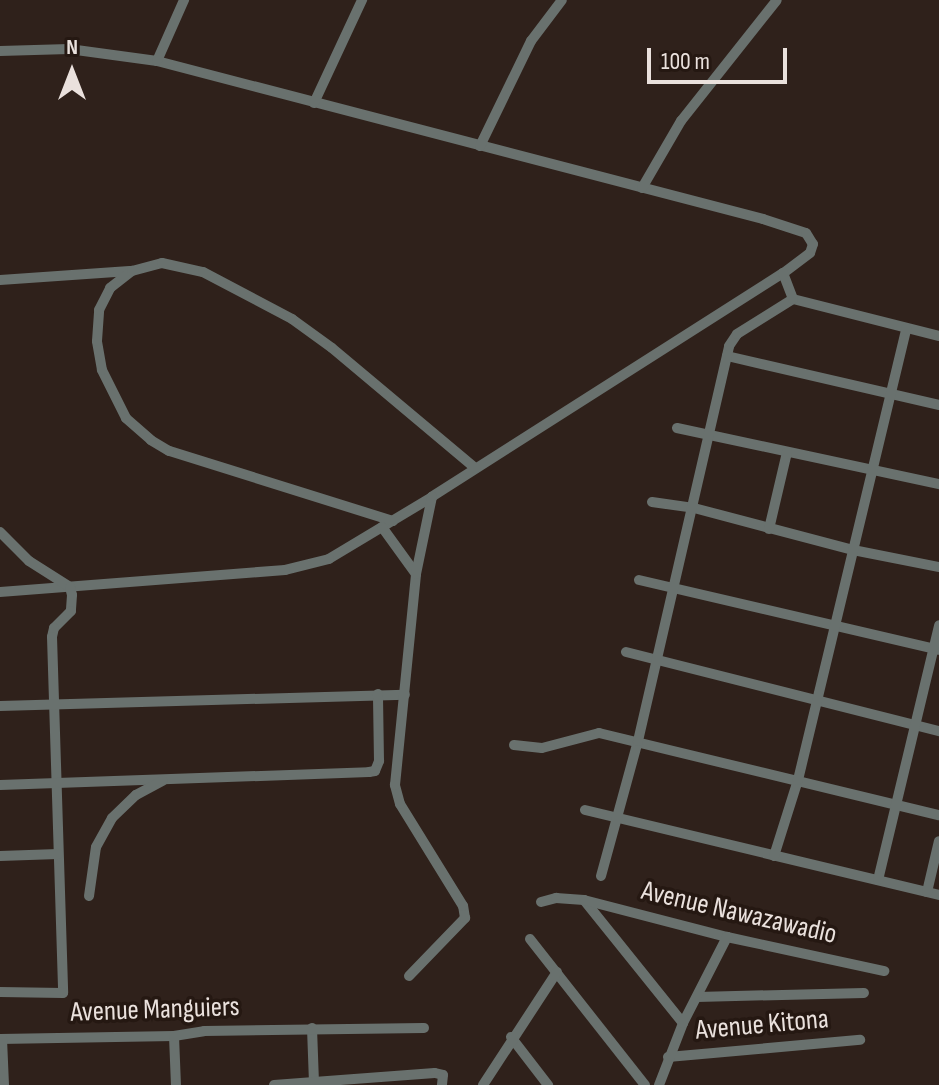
<!DOCTYPE html>
<style>
body{margin:0}
#map{position:relative;width:939px;height:1085px;overflow:hidden;background:#2f211b;font-family:"Sofia Sans Condensed",sans-serif}
div>[style]{position:absolute}
[style*='--x']{left:calc(var(--x)*1px);top:calc(var(--y)*1px);width:calc(var(--w)*1px);rotate:calc(var(--a)*1deg)}
.street>*{height:10px;margin:-5px;padding:0 5px;transform-origin:5px;border-radius:5px;background:#69716e}
span{translate:-50% -50%;white-space:nowrap;text-align:center;line-height:1.15;-webkit-text-stroke:7px #251812;paint-order:stroke}
.street-label{font-size:28px;color:#eae1dd}
.north{position:absolute;left:32px;top:32px;width:80px;height:80px;-webkit-text-stroke:6px #251812;paint-order:stroke;rotate:0deg;font-size:22px;font-weight:700;line-height:32px;text-align:center;color:#eae1dd}
.north::after{content:'';display:block;margin:auto;width:28px;height:36px;background:#eae1dd;clip-path:polygon(50% 0,100% 100%,50% 72%,0 100%)}
.scale{position:absolute;left:647px;top:48px;width:140px;height:36px;box-sizing:border-box;border:4px solid #eae1dd;border-top:0;padding-left:10px;font-size:24px;line-height:28px;white-space:nowrap;color:#eae1dd;-webkit-text-stroke:6px #251812;paint-order:stroke}
</style>
<div id="map">
<div class="street">
<i style="--x:0;--y:51;--w:69;--a:-1.7"></i>
<i style="--x:69;--y:49;--w:89;--a:7.8"></i>
<i style="--x:157;--y:61;--w:626;--a:14.61"></i>
<i style="--x:763;--y:219;--w:45;--a:18"></i>
<i style="--x:806;--y:233;--w:13;--a:58"></i>
<i style="--x:813;--y:244;--w:9;--a:108"></i>
<i style="--x:810;--y:253;--w:34;--a:143"></i>
<i style="--x:783;--y:273;--w:416;--a:147.5"></i>
<i style="--x:432;--y:497;--w:120;--a:149"></i>
<i style="--x:329;--y:559;--w:45;--a:166"></i>
<i style="--x:285;--y:570;--w:286;--a:175.6"></i>
<i style="--x:157;--y:61;--w:67;--a:-66.1"></i>
<i style="--x:314;--y:103;--w:114;--a:-65"></i>
<i style="--x:480;--y:146;--w:117;--a:-64.1"></i>
<i style="--x:531;--y:41;--w:51;--a:-52.9"></i>
<i style="--x:642;--y:188;--w:78;--a:-59.8"></i>
<i style="--x:681;--y:121;--w:154;--a:-51.6"></i>
<i style="--x:0;--y:280;--w:130;--a:-4"></i>
<i style="--x:793;--y:299;--w:151;--a:14.2"></i>
<i style="--x:727;--y:356;--w:218;--a:13"></i>
<i style="--x:677;--y:428;--w:268;--a:12.1"></i>
<i style="--x:652;--y:502;--w:42;--a:8.1"></i>
<i style="--x:694;--y:508;--w:164;--a:14.8"></i>
<i style="--x:853;--y:550;--w:88;--a:11.2"></i>
<i style="--x:393;--y:521;--w:235;--a:-162.6"></i>
<i style="--x:169;--y:451;--w:21;--a:-149"></i>
<i style="--x:151;--y:440;--w:33;--a:-139"></i>
<i style="--x:126;--y:418;--w:54;--a:-116.6"></i>
<i style="--x:102;--y:370;--w:29;--a:-100"></i>
<i style="--x:97;--y:341;--w:31;--a:-86"></i>
<i style="--x:99;--y:310;--w:25;--a:-63"></i>
<i style="--x:110;--y:288;--w:28;--a:-38"></i>
<i style="--x:132;--y:271;--w:31;--a:-15"></i>
<i style="--x:162;--y:263;--w:42;--a:12.4"></i>
<i style="--x:203;--y:272;--w:101;--a:27.8"></i>
<i style="--x:292;--y:319;--w:49;--a:35.9"></i>
<i style="--x:332;--y:348;--w:187;--a:40"></i>
<i style="--x:382;--y:527;--w:58;--a:54.1"></i>
<i style="--x:769;--y:529;--w:79;--a:-76.8"></i>
<i style="--x:0;--y:532;--w:41;--a:45"></i>
<i style="--x:29;--y:561;--w:49;--a:32.4"></i>
<i style="--x:70;--y:587;--w:8;--a:76"></i>
<i style="--x:72;--y:595;--w:16;--a:94"></i>
<i style="--x:71;--y:611;--w:24;--a:135"></i>
<i style="--x:54;--y:628;--w:9;--a:103"></i>
<i style="--x:52;--y:637;--w:356;--a:88.2"></i>
<i style="--x:63;--y:993;--w:63;--a:-179.1"></i>
<i style="--x:639;--y:580;--w:308;--a:13.1"></i>
<i style="--x:626;--y:652;--w:323;--a:14.2"></i>
<i style="--x:0;--y:706;--w:405;--a:-1.6"></i>
<i style="--x:514;--y:745;--w:28;--a:6"></i>
<i style="--x:542;--y:748;--w:59;--a:-14.7"></i>
<i style="--x:599;--y:733;--w:350;--a:13.6"></i>
<i style="--x:0;--y:785;--w:369;--a:-2"></i>
<i style="--x:369;--y:772;--w:6;--a:-9"></i>
<i style="--x:375;--y:771;--w:11;--a:-68"></i>
<i style="--x:379;--y:761;--w:67;--a:-90.9"></i>
<i style="--x:585;--y:810;--w:364;--a:13.5"></i>
<i style="--x:0;--y:856;--w:58;--a:-2"></i>
<i style="--x:774;--y:856;--w:80;--a:-72.5"></i>
<i style="--x:798;--y:780;--w:464;--a:-76.5"></i>
<i style="--x:601;--y:876;--w:140;--a:-74.7"></i>
<i style="--x:638;--y:741;--w:405;--a:-77"></i>
<i style="--x:729;--y:346;--w:14;--a:-56"></i>
<i style="--x:737;--y:334;--w:66;--a:-32"></i>
<i style="--x:793;--y:299;--w:28;--a:-111"></i>
<i style="--x:878;--y:880;--w:262;--a:-76.5"></i>
<i style="--x:927;--y:892;--w:52;--a:-76.8"></i>
<i style="--x:89;--y:896;--w:49;--a:-81.9"></i>
<i style="--x:96;--y:847;--w:33;--a:-61"></i>
<i style="--x:112;--y:818;--w:33;--a:-44"></i>
<i style="--x:136;--y:795;--w:30;--a:-28"></i>
<i style="--x:584;--y:900;--w:158;--a:51.2"></i>
<i style="--x:541;--y:902;--w:16;--a:-15"></i>
<i style="--x:556;--y:898;--w:28;--a:4"></i>
<i style="--x:584;--y:900;--w:148;--a:14.5"></i>
<i style="--x:727;--y:937;--w:161;--a:12.2"></i>
<i style="--x:530;--y:939;--w:186;--a:51.8"></i>
<i style="--x:409;--y:976;--w:81;--a:-46"></i>
<i style="--x:465;--y:918;--w:12;--a:-99"></i>
<i style="--x:463;--y:906;--w:120;--a:-121.7"></i>
<i style="--x:400;--y:804;--w:20;--a:-105"></i>
<i style="--x:395;--y:785;--w:212;--a:-84.3"></i>
<i style="--x:416;--y:574;--w:79;--a:-78.3"></i>
<i style="--x:697;--y:997;--w:167;--a:-1.4"></i>
<i style="--x:312;--y:1028;--w:54;--a:87.9"></i>
<i style="--x:174;--y:1036;--w:49;--a:87.7"></i>
<i style="--x:511;--y:1037;--w:61;--a:52.4"></i>
<i style="--x:0;--y:1039;--w:174;--a:-1"></i>
<i style="--x:174;--y:1036;--w:30;--a:-9"></i>
<i style="--x:204;--y:1031;--w:220;--a:-0.8"></i>
<i style="--x:2;--y:1039;--w:46;--a:87.5"></i>
<i style="--x:668;--y:1057;--w:193;--a:-5.1"></i>
<i style="--x:274;--y:1085;--w:161;--a:-4.3"></i>
<i style="--x:435;--y:1073;--w:8;--a:14"></i>
<i style="--x:443;--y:1075;--w:10;--a:96"></i>
<i style="--x:483;--y:1085;--w:135;--a:-56.8"></i>
<i style="--x:659;--y:1085;--w:66;--a:-68.8"></i>
<i style="--x:683;--y:1023;--w:97;--a:-62.9"></i>
</div>
<div class="street-label">
<span style="left:739px;top:913px;rotate:13deg">Avenue Nawazawadio</span>
<span style="left:155px;top:1010px;rotate:-2deg">Avenue Manguiers</span>
<span style="left:762px;top:1025px;rotate:-5deg">Avenue Kitona</span>
</div>
<div class="north">N</div>
<div class="scale">100 m</div>
</div>
